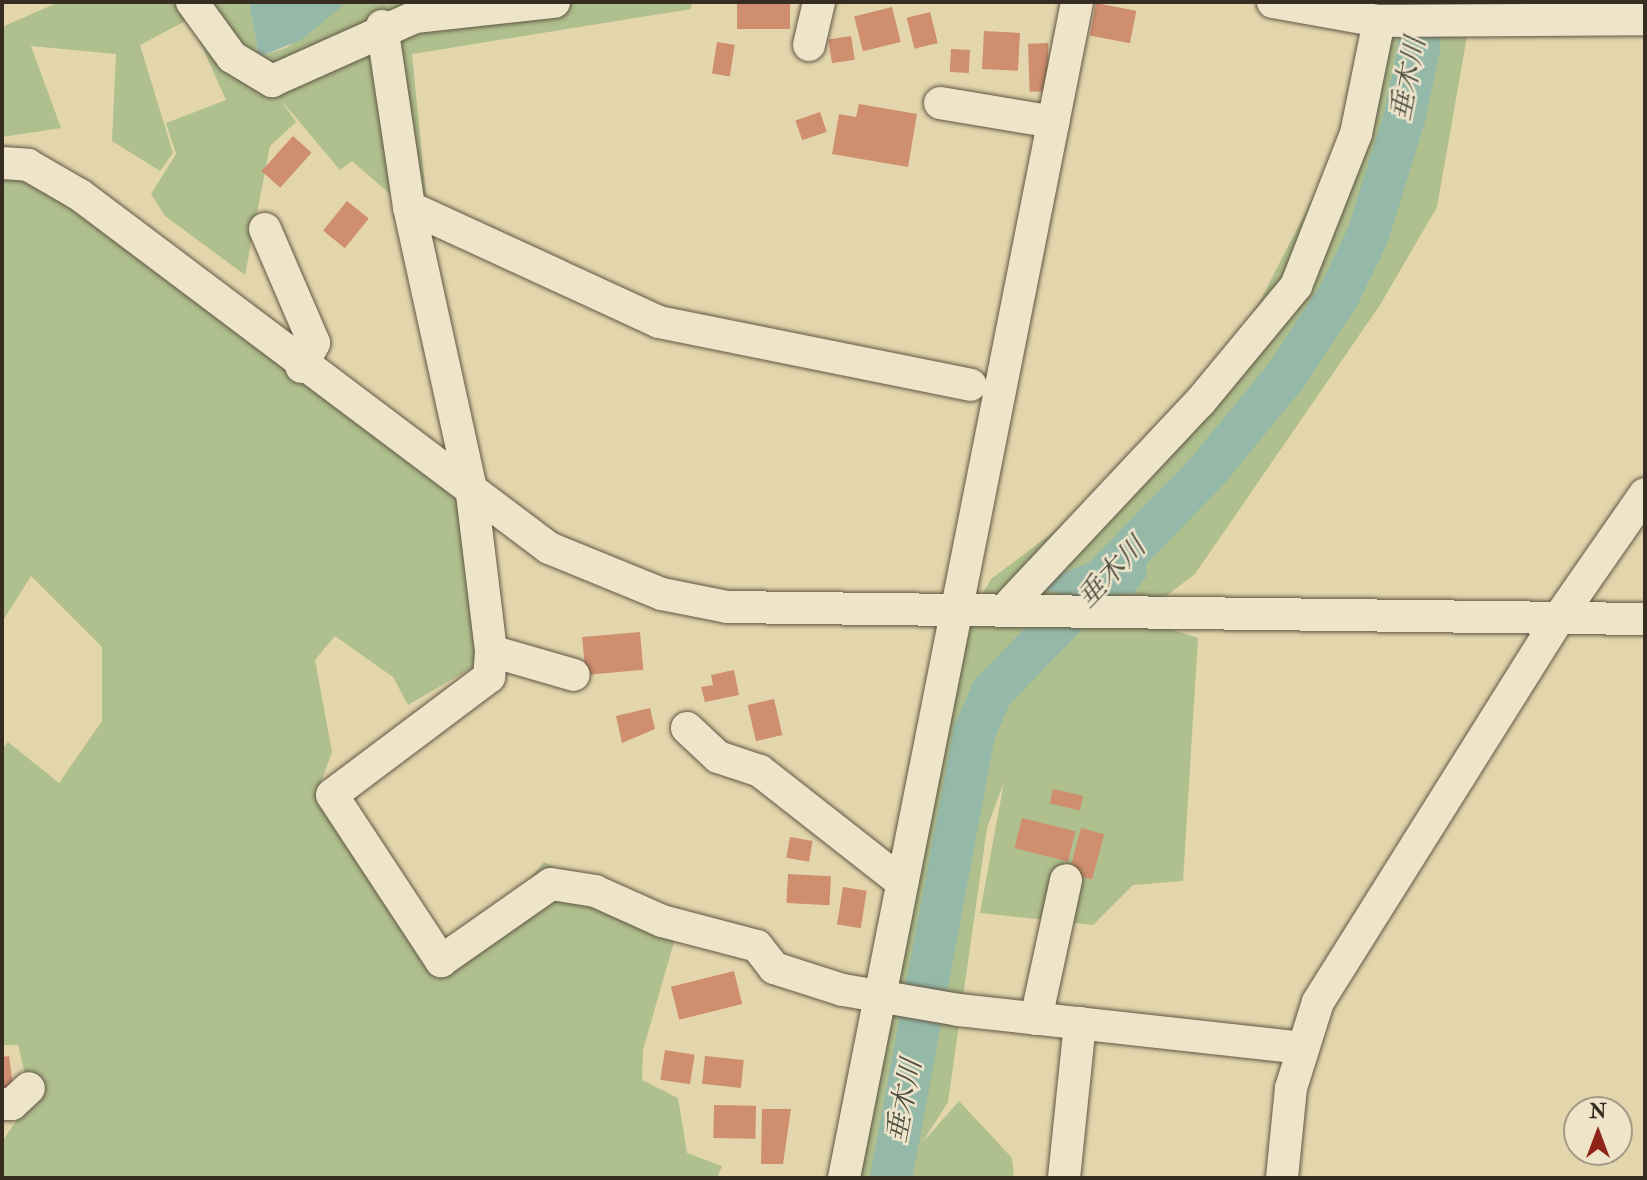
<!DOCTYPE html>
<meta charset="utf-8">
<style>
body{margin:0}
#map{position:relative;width:1647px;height:1180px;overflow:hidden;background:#e3d6ad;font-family:"IM FELL Double Pica","Noto Serif JP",serif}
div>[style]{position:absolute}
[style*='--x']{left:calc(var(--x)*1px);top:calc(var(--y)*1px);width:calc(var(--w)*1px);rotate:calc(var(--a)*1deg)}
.green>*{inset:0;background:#afbf8d}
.water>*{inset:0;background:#95b9a8}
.river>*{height:42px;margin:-21px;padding:0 21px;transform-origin:21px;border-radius:21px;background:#95b9a8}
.building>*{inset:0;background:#cf8e6e;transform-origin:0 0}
.roads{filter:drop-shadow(0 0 2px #615644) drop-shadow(0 0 2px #615644)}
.minor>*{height:32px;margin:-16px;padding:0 16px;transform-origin:16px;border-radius:16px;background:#ede4ca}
span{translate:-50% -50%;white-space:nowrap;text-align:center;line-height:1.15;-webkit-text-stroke:5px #ede4ca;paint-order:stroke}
.water-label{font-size:28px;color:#4e4f43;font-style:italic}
.frame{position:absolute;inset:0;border:4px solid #362c21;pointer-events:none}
.north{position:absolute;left:1563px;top:1096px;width:70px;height:70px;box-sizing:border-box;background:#ede4ca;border:2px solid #a49a86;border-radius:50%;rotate:0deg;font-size:19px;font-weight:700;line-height:28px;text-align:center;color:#362c21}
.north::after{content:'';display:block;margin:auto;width:24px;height:32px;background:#8f2418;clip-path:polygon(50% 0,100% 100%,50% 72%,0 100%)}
</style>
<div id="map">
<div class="green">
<i style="clip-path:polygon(59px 2px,185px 2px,197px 15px,140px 45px,173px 153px,160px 171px,112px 141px,116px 54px,31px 46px,61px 128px,2px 137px,2px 27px)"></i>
<i style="clip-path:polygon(195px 2px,249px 2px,259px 57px,288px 47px,347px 2px,426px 2px,362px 45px,378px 57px,396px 199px,352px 161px,340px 170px,281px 100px,296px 122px,270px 146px,245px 275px,165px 216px,151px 194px,176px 154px,166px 123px,226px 100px,190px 20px)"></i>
<i style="clip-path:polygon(554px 2px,692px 2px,691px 9px,412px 54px,426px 195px,413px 192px,386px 25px)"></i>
<i style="clip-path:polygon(1383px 2px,1473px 2px,1437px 207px,1380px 305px,1195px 574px,1128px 625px,1148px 622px,1198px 638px,1183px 881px,1133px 885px,1093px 925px,980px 913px,1004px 782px,987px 828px,948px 1102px,922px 1143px,959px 1101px,1012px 1158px,1014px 1178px,856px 1178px,958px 635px,991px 579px,1052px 533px,1183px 413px,1259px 303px,1338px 149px)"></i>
<i style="clip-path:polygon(2px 178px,26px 180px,94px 224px,459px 497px,476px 581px,475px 666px,408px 705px,393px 677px,335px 636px,315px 660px,332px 752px,318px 791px,460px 960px,544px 862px,636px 908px,674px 942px,643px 1050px,642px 1080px,678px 1098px,687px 1153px,722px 1166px,717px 1178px,2px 1178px,2px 1142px,31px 1099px,18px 1045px,2px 1045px,2px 750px,8px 742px,59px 783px,102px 721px,102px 647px,31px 576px,2px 622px)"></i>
</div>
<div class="water">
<i style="clip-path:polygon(249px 2px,347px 2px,301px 40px,259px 57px)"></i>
<i style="clip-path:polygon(1172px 492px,1179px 502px,1147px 536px,1146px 577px,1133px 594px,1041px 591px,1051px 578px,1111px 554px)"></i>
</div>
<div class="river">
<i style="--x:891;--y:1178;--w:455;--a:-79.4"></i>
<i style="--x:975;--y:731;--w:43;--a:-66.4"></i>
<i style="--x:992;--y:692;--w:305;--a:-45.7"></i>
<i style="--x:1205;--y:474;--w:129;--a:-50.6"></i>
<i style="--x:1287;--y:374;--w:95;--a:-56.6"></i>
<i style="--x:1339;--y:295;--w:67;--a:-64.2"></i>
<i style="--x:1368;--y:235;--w:121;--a:-72.8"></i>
<i style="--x:1404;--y:119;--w:72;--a:-77.9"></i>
<i style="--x:1419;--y:49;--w:47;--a:-87.6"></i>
</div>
<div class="building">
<i style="left:737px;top:2px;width:53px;height:27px"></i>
<i style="left:1096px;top:3px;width:41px;height:33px;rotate:11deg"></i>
<i style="left:892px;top:7px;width:36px;height:39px;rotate:76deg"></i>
<i style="left:930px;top:12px;width:32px;height:24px;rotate:76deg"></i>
<i style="left:984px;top:31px;width:36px;height:38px;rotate:3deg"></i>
<i style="left:851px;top:36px;width:24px;height:23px;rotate:81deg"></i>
<i style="left:717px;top:42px;width:18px;height:32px;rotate:9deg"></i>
<i style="left:1048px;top:43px;width:48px;height:20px;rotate:88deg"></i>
<i style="left:951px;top:49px;width:19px;height:23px;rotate:3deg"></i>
<i style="clip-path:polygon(859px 104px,917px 114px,908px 167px,832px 154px,839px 114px,856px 117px)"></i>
<i style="left:820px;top:112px;width:21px;height:26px;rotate:71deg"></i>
<i style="left:293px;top:136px;width:25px;height:47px;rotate:42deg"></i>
<i style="left:347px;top:201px;width:28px;height:38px;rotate:39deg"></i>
<i style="left:640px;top:632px;width:38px;height:58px;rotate:85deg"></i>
<i style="clip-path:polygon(734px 670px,739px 695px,705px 702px,701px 687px,713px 685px,711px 675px)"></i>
<i style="left:774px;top:699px;width:37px;height:27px;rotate:77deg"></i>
<i style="clip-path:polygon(650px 708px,655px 729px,622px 743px,616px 716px)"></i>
<i style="left:1053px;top:789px;width:31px;height:15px;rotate:13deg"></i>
<i style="left:1022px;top:818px;width:55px;height:31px;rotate:14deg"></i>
<i style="left:1081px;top:828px;width:24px;height:47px;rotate:15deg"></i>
<i style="left:790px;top:837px;width:23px;height:21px;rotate:10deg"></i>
<i style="left:788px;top:874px;width:43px;height:29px;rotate:3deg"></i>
<i style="left:843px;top:887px;width:24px;height:38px;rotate:9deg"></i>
<i style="left:734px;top:971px;width:34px;height:65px;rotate:76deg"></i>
<i style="left:665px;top:1050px;width:30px;height:30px;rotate:9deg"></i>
<i style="clip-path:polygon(9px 1056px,14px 1093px,2px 1095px,2px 1057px)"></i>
<i style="left:705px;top:1056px;width:39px;height:28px;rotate:6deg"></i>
<i style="left:714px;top:1105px;width:42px;height:33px;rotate:1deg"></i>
<i style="clip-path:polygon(762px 1109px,791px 1109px,783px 1164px,761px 1164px)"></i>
</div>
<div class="roads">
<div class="minor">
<i style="--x:192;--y:2;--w:68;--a:54"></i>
<i style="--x:232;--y:57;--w:47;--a:31"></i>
<i style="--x:272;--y:81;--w:157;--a:-24.1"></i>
<i style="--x:415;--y:17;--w:140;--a:-6.2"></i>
<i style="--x:1273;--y:2;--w:108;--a:10.2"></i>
<i style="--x:1379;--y:21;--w:266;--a:-0.4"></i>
<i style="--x:382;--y:26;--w:183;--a:81.5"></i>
<i style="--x:409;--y:207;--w:294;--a:77.6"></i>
<i style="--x:472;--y:494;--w:158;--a:83.1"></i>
<i style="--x:491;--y:651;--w:26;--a:94"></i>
<i style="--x:489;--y:677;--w:196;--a:143.1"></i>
<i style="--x:332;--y:795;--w:199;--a:56.7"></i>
<i style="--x:441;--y:961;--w:134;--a:-35"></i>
<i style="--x:551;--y:884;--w:45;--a:9"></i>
<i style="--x:595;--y:891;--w:73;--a:24.1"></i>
<i style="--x:662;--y:921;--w:98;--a:14.7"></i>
<i style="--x:757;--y:946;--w:28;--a:52"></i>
<i style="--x:774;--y:968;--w:72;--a:17.7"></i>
<i style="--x:843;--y:990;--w:118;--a:9.8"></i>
<i style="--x:959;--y:1010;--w:344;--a:6.3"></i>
<i style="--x:809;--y:45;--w:44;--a:-76.9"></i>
<i style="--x:940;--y:103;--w:115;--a:9.5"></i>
<i style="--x:2;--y:163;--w:26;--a:4"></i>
<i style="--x:28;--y:165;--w:60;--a:30"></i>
<i style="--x:80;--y:195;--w:587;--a:36.97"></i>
<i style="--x:549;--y:548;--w:122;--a:22.2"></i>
<i style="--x:662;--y:594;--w:66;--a:11.3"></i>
<i style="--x:727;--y:607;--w:918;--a:0.75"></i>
<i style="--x:409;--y:207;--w:275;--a:24.7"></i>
<i style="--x:659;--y:322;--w:318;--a:11.4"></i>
<i style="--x:265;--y:229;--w:124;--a:66.7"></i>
<i style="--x:314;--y:343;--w:27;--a:118"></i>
<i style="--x:1011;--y:603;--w:276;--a:-46.8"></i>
<i style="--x:1200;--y:402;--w:151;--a:-50.4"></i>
<i style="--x:1296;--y:286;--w:163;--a:-68.5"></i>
<i style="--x:1356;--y:134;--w:115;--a:-78.5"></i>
<i style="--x:491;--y:651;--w:86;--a:16.1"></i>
<i style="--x:687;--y:728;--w:42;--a:43.1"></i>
<i style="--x:718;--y:757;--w:44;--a:18.4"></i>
<i style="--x:760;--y:771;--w:177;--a:38.1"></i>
<i style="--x:1036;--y:1019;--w:142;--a:-77.8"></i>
<i style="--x:2;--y:1104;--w:10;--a:0"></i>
<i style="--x:12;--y:1104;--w:23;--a:-43"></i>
<i style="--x:844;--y:1178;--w:1199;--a:-78.79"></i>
<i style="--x:1064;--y:1178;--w:156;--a:-84.1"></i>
<i style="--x:1282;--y:1178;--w:90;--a:-84.3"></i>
<i style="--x:1291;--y:1088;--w:90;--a:-72.6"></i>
<i style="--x:1318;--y:1002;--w:452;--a:-57.9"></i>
<i style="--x:1558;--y:619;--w:152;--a:-55.2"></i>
</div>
</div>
<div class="water-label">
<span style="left:1409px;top:79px;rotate:-79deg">垂木川</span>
<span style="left:1112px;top:573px;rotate:-46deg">垂木川</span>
<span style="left:905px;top:1101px;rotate:-79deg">垂木川</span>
</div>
<div class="frame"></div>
<div class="north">N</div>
</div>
